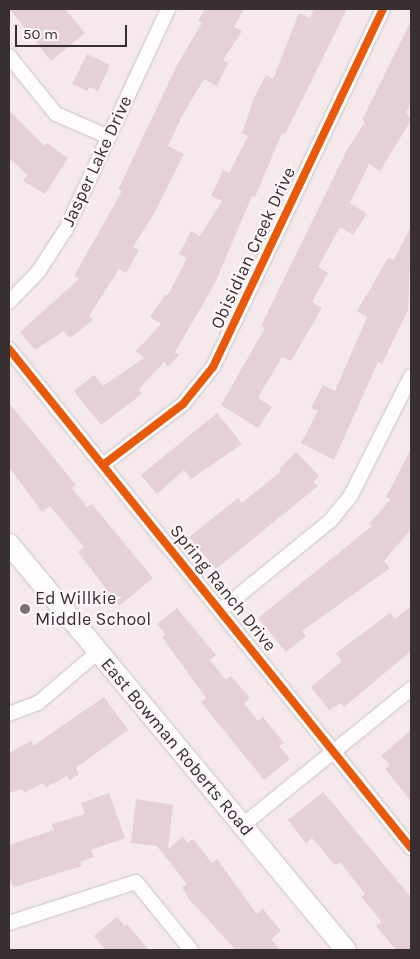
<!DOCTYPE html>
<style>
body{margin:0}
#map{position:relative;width:420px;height:959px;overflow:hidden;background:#f5e9ec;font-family:Karla,sans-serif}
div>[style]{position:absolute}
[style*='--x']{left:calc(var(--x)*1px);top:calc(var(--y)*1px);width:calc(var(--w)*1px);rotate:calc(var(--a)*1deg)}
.building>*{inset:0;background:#e4d0d5}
.roads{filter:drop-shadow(0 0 1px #cac1c3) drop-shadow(0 0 1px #cac1c3)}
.street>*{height:14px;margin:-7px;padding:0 7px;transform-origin:7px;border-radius:7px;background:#fefcfc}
.secondary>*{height:20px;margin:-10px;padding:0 10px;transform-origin:10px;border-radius:10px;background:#fefcfc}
.cycleway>*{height:8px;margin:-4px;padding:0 4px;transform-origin:4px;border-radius:4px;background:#e8590c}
.dots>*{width:14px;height:14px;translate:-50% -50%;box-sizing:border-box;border:2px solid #fef5f7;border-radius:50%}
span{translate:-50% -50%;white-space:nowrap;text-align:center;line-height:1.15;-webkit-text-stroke:4.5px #fef5f7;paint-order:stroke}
.street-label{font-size:18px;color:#372f30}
.poi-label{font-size:18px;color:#372f30}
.left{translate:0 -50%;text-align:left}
.frame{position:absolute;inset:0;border:10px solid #372f30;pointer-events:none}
.scale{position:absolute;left:15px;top:25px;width:112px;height:22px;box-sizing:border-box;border:2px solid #372f30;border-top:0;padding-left:6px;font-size:15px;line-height:18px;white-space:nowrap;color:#372f30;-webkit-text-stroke:4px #fef5f7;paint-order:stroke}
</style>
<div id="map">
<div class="building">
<i style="clip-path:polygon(10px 9px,65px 9px,85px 33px,51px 61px)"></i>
<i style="clip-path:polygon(205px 9px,244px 9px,234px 27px,242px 31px,223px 60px,228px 63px,217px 86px,204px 79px,182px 116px,168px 146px,184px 154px,155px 212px,133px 247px,139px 250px,126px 273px,119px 269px,89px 316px,93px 320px,70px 338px,64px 331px,35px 350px,20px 332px,79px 279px,74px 276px,122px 191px,118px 190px,177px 65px,202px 23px,198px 20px)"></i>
<i style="clip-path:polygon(314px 9px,347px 9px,285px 134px,282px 133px,255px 197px,252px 196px,215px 283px,175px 352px,179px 355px,168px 367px,164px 362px,139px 389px,142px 394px,101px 425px,74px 391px,94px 375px,103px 386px,144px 358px,136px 351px,161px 324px,150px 317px,166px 294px,168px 295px,187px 258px,179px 254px,191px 231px,200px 236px,222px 201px,211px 196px,223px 170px,229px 173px,248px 136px,242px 133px,254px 98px,266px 75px,273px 79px,299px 13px,310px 18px)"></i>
<i style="clip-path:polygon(411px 21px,411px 102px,406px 113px,411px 120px,380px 171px,369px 164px,350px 203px,367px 214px,353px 235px,340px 227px,318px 267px,328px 273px,312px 302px,322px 308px,291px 361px,282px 357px,258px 398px,272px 407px,258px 428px,221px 405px,265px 328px,261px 326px,347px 150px,365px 122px,362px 120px)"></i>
<i style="clip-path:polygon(87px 54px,110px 65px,98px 91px,89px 87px,87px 91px,72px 84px)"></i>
<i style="clip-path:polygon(9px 110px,45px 146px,47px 143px,68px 158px,45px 194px,23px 181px,27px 175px,9px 158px)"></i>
<i style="clip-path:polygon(411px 226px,408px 310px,382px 364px,378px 362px,334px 460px,301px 443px,318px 411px,311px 408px,323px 385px,335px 391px,367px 317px,357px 311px,388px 258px,394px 260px)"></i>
<i style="clip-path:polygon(9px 403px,76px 485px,72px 488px,87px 507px,92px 504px,153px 578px,119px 606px,78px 552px,84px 547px,50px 506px,42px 512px,9px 467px)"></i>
<i style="clip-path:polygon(217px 413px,242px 444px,191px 479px,184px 470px,157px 494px,141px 475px)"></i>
<i style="clip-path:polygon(411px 449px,411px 529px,384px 561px,390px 568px,302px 631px,306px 636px,286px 652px,258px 618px,372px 526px,369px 524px,391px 499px,386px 497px)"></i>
<i style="clip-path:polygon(296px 452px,319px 476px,313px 482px,318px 486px,216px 569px,189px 537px,238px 498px,242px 503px,281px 471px,279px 469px)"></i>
<i style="clip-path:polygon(411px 606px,411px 651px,344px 707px,341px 703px,329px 710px,311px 687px,342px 661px,336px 653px,390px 613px,395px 619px)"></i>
<i style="clip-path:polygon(177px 608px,216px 655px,210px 660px,226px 680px,231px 676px,250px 698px,244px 703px,258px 721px,263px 717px,284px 743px,279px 746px,290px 759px,264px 780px,201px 702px,206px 698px,162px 637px,165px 634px,157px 624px)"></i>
<i style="clip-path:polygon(104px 697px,128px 730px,76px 768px,79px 774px,70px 780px,67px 776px,46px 787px,43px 783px,24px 793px,22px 789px,9px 793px,9px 753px,31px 741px,33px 746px)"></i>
<i style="clip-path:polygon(411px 730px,411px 801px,385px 769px,390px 765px,381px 756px)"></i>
<i style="clip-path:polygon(323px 792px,411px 897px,411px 950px,396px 950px,376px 926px,382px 922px,361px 897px,365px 894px,340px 862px,335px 865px,312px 838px,306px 843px,288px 820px)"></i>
<i style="clip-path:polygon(109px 793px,125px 838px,91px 850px,94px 857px,80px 862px,82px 866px,14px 887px,9px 880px,9px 845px,54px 830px,52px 824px,85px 814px,81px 803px)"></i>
<i style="clip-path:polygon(136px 799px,173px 805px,168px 849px,183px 837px,188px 843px,193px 839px,212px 863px,217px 859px,257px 914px,263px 909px,281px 931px,271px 939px,280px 950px,236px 950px,188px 898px,182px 887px,187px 884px,157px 846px,131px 843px)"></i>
<i style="clip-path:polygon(117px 917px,125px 926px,127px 924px,149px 950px,105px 950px,94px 936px)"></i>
</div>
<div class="roads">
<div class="street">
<i style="--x:9;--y:56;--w:75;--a:51"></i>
<i style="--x:56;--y:114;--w:58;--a:23.5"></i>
<i style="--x:9;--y:302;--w:42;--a:-46"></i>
<i style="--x:38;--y:272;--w:51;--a:-56.9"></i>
<i style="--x:66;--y:229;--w:242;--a:-65.1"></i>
<i style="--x:9;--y:349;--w:641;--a:51.14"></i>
<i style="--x:103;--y:465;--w:101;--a:-37.3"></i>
<i style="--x:183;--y:404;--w:48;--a:-51"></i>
<i style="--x:213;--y:367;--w:396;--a:-64.6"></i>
<i style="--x:222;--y:609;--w:141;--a:-39.2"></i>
<i style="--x:331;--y:520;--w:32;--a:-51"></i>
<i style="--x:351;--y:495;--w:133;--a:-63.2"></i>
<i style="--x:9;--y:714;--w:31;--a:-21"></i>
<i style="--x:38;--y:703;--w:77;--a:-40.3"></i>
<i style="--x:244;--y:824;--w:215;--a:-39"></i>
<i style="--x:9;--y:923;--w:133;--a:-17.9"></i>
<i style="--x:136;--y:882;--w:87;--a:51"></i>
</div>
<div class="secondary">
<i style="--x:9;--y:544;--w:528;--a:50.31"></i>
</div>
</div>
<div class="cycleway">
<i style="--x:9;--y:349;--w:641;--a:51.14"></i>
<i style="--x:103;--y:465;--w:101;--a:-37.3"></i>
<i style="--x:183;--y:404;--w:48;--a:-51"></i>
<i style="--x:213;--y:367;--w:396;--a:-64.6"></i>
</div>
<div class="dots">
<i style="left:25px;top:609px;background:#7a7072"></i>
</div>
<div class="street-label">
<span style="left:97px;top:161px;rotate:-65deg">Jasper Lake Drive</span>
<span style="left:253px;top:248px;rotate:-65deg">Obisidian Creek Drive</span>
<span style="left:223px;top:588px;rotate:51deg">Spring Ranch Drive</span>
<span style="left:177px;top:747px;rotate:50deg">East Bowman Roberts Road</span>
</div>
<div class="poi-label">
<span class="left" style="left:35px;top:609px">Ed Willkie<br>Middle School</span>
</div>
<div class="frame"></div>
<div class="scale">50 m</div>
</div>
